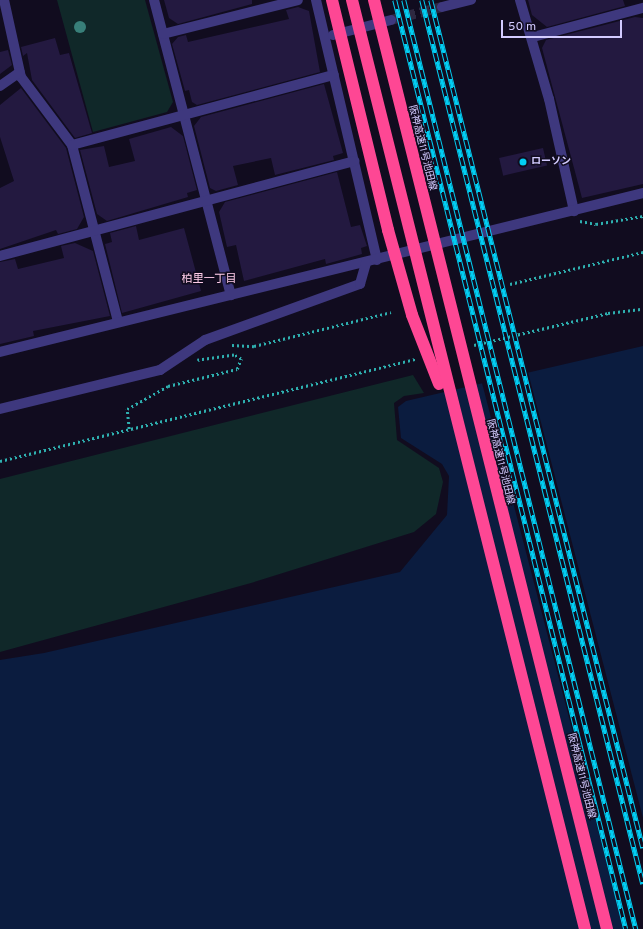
<!DOCTYPE html>
<meta charset="utf-8">
<style>
body{margin:0}
#map{position:relative;width:643px;height:929px;overflow:hidden;background:#110c1f;font-family:Overpass,"Noto Sans JP",sans-serif}
div>[style]{position:absolute}
[style*='--x']{left:calc(var(--x)*1px);top:calc(var(--y)*1px);width:calc(var(--w)*1px);rotate:calc(var(--a)*1deg)}
.green>*{inset:0;background:#102829}
.water>*{inset:0;background:#0b1c3f}
.pier>*{inset:0;background:#110c1f}
.building>*{inset:0;background:#231940;transform-origin:0 0}
.minor-tunnel>*{height:10px;margin-top:-5px;transform-origin:0;background:repeating-linear-gradient(90deg,#2e2941 0 10px,transparent 0 15px)}
.path>*{height:2.5px;margin-top:-1.25px;transform-origin:0;background:repeating-linear-gradient(90deg,#2eafaf 0 2px,transparent 0 5px)}
.minor>*{height:10px;margin:-5px;padding:0 5px;transform-origin:5px;border-radius:5px;background:#3e387e}
.rail>*{height:4.5px;margin-top:-2.25px;transform-origin:0;background:repeating-linear-gradient(90deg,#110c1f 0 9px,#02cef3 0 18px);box-sizing:border-box;border-block:1px solid #02cef3}
.highway-bridge>*{height:12px;margin:-6px;padding:0 6px;transform-origin:6px;border-radius:6px;background:#fe4794}
.trees>*{width:12px;height:12px;margin:-6px;border-radius:50%;background:#387f79}
.dots>*{width:11px;height:11px;translate:-50% -50%;box-sizing:border-box;border:2px solid #110c1f;border-radius:50%}
span{translate:-50% -50%;white-space:nowrap;text-align:center;line-height:1.15;-webkit-text-stroke:3px #110c1f;paint-order:stroke}
.street-label{font-size:10px;color:#d3cbff}
.poi-label{font-size:10px;color:#d3cbff;font-weight:700}
.left{translate:0 -50%;text-align:left}
.neighbourhood-label{font-size:11px;color:#ffcdea}
.scale{position:absolute;left:501px;top:20px;width:121px;height:18px;box-sizing:border-box;border:2px solid #d3cbff;border-top:0;padding-left:5px;font-size:12px;line-height:14px;white-space:nowrap;color:#d3cbff;-webkit-text-stroke:3px #110c1f;paint-order:stroke}
</style>
<div id="map">
<div class="green">
<i style="clip-path:polygon(57px 0,145px 0,173px 102px,167px 112px,93px 132px)"></i>
<i style="clip-path:polygon(413px 375px,424px 393px,404px 396px,394px 403px,397px 440px,439px 468px,443px 482px,436px 514px,414px 532px,251px 583px,0 652px,0 479px)"></i>
</div>
<div class="water">
<i style="clip-path:polygon(643px 346px,643px 929px,0 929px,0 660px,44px 653px,400px 572px,447px 515px,449px 476px,442px 464px,401px 438px,398px 407px,406px 401px)"></i>
</div>
<div class="pier">
<i style="clip-path:polygon(528px 372px,643px 818px,643px 929px,624px 929px,482px 383px)"></i>
</div>
<div class="building">
<i style="clip-path:polygon(164px 0,252px 0,252px 4px,178px 24px,169px 18px)"></i>
<i style="clip-path:polygon(528px 0,623px 0,625px 6px,547px 27px,532px 15px)"></i>
<i style="clip-path:polygon(298px 7px,309px 11px,320px 72px,197px 105px,192px 102px,189px 90px,185px 91px,172px 44px,178px 37px,186px 35px,188px 42px,289px 19px,286px 10px)"></i>
<i style="clip-path:polygon(635px 17px,643px 18px,643px 184px,582px 198px,542px 48px,546px 40px)"></i>
<i style="clip-path:polygon(55px 38px,60px 55px,69px 53px,92px 133px,75px 138px,32px 80px,27px 53px,23px 56px,21px 47px)"></i>
<i style="clip-path:polygon(8px 50px,12px 65px,0 74px,0 52px)"></i>
<i style="clip-path:polygon(324px 84px,343px 153px,333px 156px,334px 160px,275px 175px,271px 158px,233px 166px,238px 185px,216px 191px,210px 188px,194px 126px,201px 117px)"></i>
<i style="clip-path:polygon(21px 88px,66px 148px,84px 217px,77px 229px,58px 234px,56px 230px,0 249px,0 188px,14px 181px,0 137px,0 105px)"></i>
<i style="clip-path:polygon(171px 127px,183px 136px,197px 190px,187px 193px,188px 197px,107px 221px,97px 214px,80px 150px,104px 146px,109px 167px,135px 161px,129px 139px)"></i>
<i style="left:543px;top:148px;width:18px;height:45px;rotate:77deg"></i>
<i style="clip-path:polygon(337px 172px,351px 227px,360px 225px,367px 246px,361px 248px,362px 254px,326px 264px,325px 259px,244px 281px,236px 245px,227px 247px,219px 212px,225px 202px)"></i>
<i style="clip-path:polygon(136px 226px,139px 240px,184px 228px,201px 291px,122px 313px,105px 244px,112px 242px,110px 233px)"></i>
<i style="clip-path:polygon(75px 243px,93px 251px,110px 316px,33px 331px,34px 336px,0 344px,0 262px,15px 259px,18px 269px,64px 258px,61px 246px)"></i>
</div>
<div class="minor-tunnel">
<i style="--x:391;--y:20;--w:53;--a:-14.3"></i>
</div>
<div class="path">
<i style="--x:580;--y:221;--w:16;--a:11"></i>
<i style="--x:596;--y:224;--w:48;--a:-9.7"></i>
<i style="--x:510;--y:284;--w:137;--a:-13.5"></i>
<i style="--x:232;--y:345;--w:22;--a:3"></i>
<i style="--x:254;--y:346;--w:141;--a:-13.9"></i>
<i style="--x:474;--y:345;--w:138;--a:-13.4"></i>
<i style="--x:608;--y:313;--w:35;--a:-7"></i>
<i style="--x:129;--y:429;--w:20;--a:-96"></i>
<i style="--x:127;--y:409;--w:47;--a:-29.3"></i>
<i style="--x:168;--y:386;--w:71;--a:-13.8"></i>
<i style="--x:237;--y:369;--w:11;--a:-68"></i>
<i style="--x:241;--y:359;--w:8;--a:-150"></i>
<i style="--x:234;--y:355;--w:37;--a:172"></i>
<i style="--x:0;--y:461;--w:428;--a:-13.8"></i>
</div>
<div class="minor">
<i style="--x:4;--y:0;--w:79;--a:77.6"></i>
<i style="--x:21;--y:77;--w:85;--a:53.1"></i>
<i style="--x:72;--y:145;--w:183;--a:75.4"></i>
<i style="--x:154;--y:0;--w:305;--a:75.4"></i>
<i style="--x:316;--y:0;--w:267;--a:76.8"></i>
<i style="--x:520;--y:0;--w:103;--a:73.7"></i>
<i style="--x:549;--y:99;--w:115;--a:77.4"></i>
<i style="--x:442;--y:7;--w:30;--a:-14"></i>
<i style="--x:163;--y:34;--w:139;--a:-14.1"></i>
<i style="--x:333;--y:35;--w:60;--a:-14.5"></i>
<i style="--x:533;--y:37;--w:114;--a:-14.8"></i>
<i style="--x:0;--y:86;--w:24;--a:-35"></i>
<i style="--x:72;--y:145;--w:271;--a:-15"></i>
<i style="--x:0;--y:256;--w:367;--a:-15"></i>
<i style="--x:0;--y:352;--w:662;--a:-13.89"></i>
<i style="--x:0;--y:409;--w:165;--a:-13.7"></i>
<i style="--x:160;--y:370;--w:54;--a:-33.7"></i>
<i style="--x:205;--y:340;--w:165;--a:-19.9"></i>
<i style="--x:360;--y:284;--w:22;--a:-74"></i>
</div>
<div class="rail">
<i style="--x:395;--y:0;--w:957;--a:76.04"></i>
<i style="--x:404;--y:0;--w:958;--a:75.98"></i>
<i style="--x:422;--y:0;--w:911;--a:75.96"></i>
<i style="--x:431;--y:0;--w:874;--a:75.96"></i>
</div>
<div class="highway-bridge">
<i style="--x:332;--y:0;--w:237;--a:76.3"></i>
<i style="--x:388;--y:230;--w:88;--a:74.2"></i>
<i style="--x:412;--y:315;--w:74;--a:68.6"></i>
<i style="--x:352;--y:0;--w:958;--a:75.92"></i>
<i style="--x:374;--y:0;--w:958;--a:75.92"></i>
</div>
<div class="trees">
<i style="left:80px;top:27px"></i>
</div>
<div class="dots">
<i style="left:523px;top:162px;background:#02cef3"></i>
</div>
<div class="street-label">
<span style="left:422px;top:148px;rotate:76deg">阪神高速11号池田線</span>
<span style="left:500px;top:462px;rotate:76deg">阪神高速11号池田線</span>
<span style="left:581px;top:776px;rotate:76deg">阪神高速11号池田線</span>
</div>
<div class="poi-label">
<span class="left" style="left:531px;top:162px">ローソン</span>
</div>
<div class="neighbourhood-label">
<span style="left:209px;top:279px">柏里一丁目</span>
</div>
<div class="scale">50 m</div>
</div>
